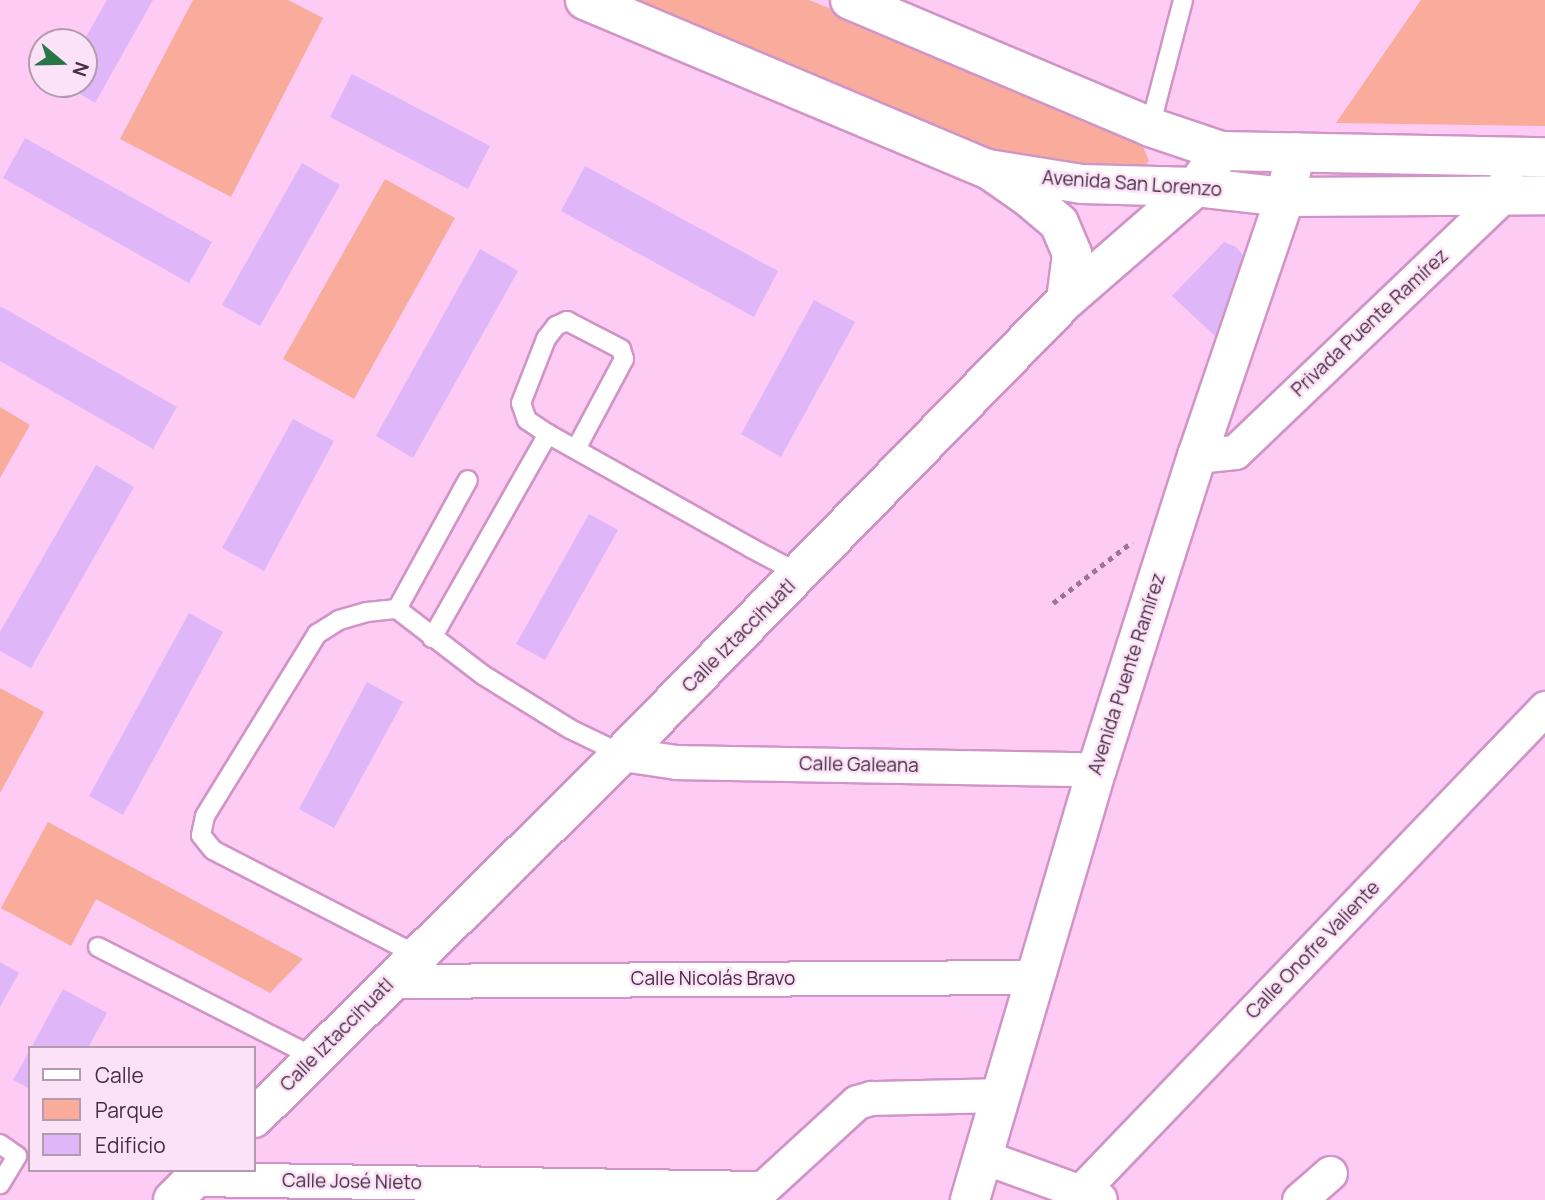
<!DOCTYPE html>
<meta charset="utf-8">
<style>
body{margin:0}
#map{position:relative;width:1545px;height:1200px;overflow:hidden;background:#fecbf5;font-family:Manrope,sans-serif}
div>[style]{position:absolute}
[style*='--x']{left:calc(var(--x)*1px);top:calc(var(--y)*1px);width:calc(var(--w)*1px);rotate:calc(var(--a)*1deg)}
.green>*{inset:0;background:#f9ac9b}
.building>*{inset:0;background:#dfb6f7}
.path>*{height:4.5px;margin-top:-2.25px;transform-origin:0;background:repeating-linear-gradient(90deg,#9b7694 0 5px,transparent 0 10px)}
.roads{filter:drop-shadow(2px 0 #d194c7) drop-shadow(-2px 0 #d194c7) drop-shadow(0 2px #d194c7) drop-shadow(0 -2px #d194c7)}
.service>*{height:18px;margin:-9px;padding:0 9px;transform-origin:9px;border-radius:9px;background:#fff}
.minor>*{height:33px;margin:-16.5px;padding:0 16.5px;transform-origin:16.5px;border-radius:16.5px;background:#fff}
.tertiary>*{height:38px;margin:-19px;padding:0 19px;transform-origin:19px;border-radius:19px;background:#fff}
.secondary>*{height:38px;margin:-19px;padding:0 19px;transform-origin:19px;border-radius:19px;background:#fff}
span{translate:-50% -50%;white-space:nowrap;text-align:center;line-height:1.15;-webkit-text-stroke:5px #fce2f6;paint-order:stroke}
.street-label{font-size:19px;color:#462d41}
.legend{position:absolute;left:28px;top:1046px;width:228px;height:126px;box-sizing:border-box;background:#fce2f6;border:2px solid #b39aae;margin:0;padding:9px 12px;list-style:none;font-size:21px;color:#462d41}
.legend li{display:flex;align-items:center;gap:14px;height:35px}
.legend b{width:35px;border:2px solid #b39aae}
.north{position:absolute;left:28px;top:28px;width:70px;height:70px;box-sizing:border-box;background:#fce2f6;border:2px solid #b39aae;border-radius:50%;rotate:109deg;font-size:19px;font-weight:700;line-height:28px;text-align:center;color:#462d41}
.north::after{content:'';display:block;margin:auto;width:24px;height:32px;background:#287646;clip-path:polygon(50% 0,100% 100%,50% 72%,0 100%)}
</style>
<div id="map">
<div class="green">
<div style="clip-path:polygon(193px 0,288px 0,323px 18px,231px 197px,120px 139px)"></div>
<div style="clip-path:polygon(608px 0,809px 0,1138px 134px,1149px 161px,1126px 187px,1071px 185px)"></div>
<div style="clip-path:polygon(1421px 0,1545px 0,1545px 126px,1336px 123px)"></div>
<div style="clip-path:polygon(385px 179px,455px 218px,354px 399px,283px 359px)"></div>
<div style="clip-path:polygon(0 407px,30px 425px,0 478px)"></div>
<div style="clip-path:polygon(0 688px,44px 712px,0 793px)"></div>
<div style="clip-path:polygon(48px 822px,303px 959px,270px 993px,96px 899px,71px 946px,1px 908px)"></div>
</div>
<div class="building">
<div style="clip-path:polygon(107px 0,153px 0,95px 103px,63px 84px,84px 84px,83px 42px)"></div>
<div style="clip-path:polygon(352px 74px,490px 146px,468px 189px,330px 117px)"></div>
<div style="clip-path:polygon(25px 138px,212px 242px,189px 283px,3px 178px)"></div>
<div style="clip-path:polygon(302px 163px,340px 185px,260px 326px,222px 305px)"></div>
<div style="clip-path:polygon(585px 166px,778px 271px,754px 317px,561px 211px)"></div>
<div style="clip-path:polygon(1224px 242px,1236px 247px,1243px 255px,1215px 336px,1172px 296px)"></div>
<div style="clip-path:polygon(480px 249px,518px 271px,413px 458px,376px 436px)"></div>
<div style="clip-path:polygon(814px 300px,855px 322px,781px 457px,741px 434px)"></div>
<div style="clip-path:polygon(0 306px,177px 407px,153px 449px,0 361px)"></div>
<div style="clip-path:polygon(293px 419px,334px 441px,264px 571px,222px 548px)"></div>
<div style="clip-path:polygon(96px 465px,134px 487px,31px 668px,0 651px,0 632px)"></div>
<div style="clip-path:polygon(589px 514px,618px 530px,545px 660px,516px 644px)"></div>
<div style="clip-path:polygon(189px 613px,223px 632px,123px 815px,89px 796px)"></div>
<div style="clip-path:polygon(367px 682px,403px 702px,334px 828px,299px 809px)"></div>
<div style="clip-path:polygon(0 962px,19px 973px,0 1007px)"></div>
<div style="clip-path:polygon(63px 989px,107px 1013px,88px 1048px,31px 1048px)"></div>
<div style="clip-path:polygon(30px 1050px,30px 1089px,13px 1080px)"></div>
</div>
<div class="path">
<div style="--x:1053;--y:603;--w:100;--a:-37.7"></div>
</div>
<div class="roads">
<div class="service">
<div style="--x:1150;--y:127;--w:131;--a:-75.4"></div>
<div style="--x:576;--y:449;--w:102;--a:-61.9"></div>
<div style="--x:624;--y:359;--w:10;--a:-107"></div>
<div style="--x:621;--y:349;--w:61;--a:-152.6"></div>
<div style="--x:567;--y:321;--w:12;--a:156"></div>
<div style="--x:556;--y:326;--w:16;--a:128"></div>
<div style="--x:546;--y:339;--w:69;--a:111.3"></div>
<div style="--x:521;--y:403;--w:18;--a:71"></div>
<div style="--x:527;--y:420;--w:25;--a:34"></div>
<div style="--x:548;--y:434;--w:233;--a:29.3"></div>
<div style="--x:751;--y:548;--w:55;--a:28"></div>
<div style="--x:397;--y:609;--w:147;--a:-61.2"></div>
<div style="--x:432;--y:638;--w:235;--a:-60.4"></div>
<div style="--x:98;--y:947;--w:242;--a:27"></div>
<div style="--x:417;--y:955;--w:229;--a:-152.8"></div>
<div style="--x:213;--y:850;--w:19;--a:-129"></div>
<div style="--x:201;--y:835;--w:19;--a:-78"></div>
<div style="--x:205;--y:816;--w:214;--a:-58.4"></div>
<div style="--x:317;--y:634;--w:26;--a:-32"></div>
<div style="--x:339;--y:620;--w:29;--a:-16"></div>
<div style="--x:367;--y:612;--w:30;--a:-6"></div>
<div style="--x:397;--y:609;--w:108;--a:37.5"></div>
<div style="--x:483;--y:675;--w:102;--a:31.8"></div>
<div style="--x:570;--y:729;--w:58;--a:25.7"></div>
<div style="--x:0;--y:1144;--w:21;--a:35"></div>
<div style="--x:17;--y:1156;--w:33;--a:121"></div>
</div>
<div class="minor">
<div style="--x:1197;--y:456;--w:38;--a:-6"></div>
<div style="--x:1235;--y:452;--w:373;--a:-43.7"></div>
<div style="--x:1505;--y:194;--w:14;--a:-86"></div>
<div style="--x:622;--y:754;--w:55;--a:8.4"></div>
<div style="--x:676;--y:762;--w:421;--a:1"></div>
<div style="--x:392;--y:981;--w:643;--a:-0.36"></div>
<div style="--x:984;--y:1157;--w:123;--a:19.9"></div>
<div style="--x:194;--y:1179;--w:568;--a:0.91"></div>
<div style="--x:1081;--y:1191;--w:670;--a:-46.15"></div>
<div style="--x:750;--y:1200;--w:145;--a:-42.5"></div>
<div style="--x:857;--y:1102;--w:15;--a:-16"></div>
<div style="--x:871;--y:1098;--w:129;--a:-1.3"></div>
<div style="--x:1299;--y:1200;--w:41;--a:-41.1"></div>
</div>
<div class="tertiary">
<div style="--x:988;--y:169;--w:47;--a:34.7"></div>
<div style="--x:1027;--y:196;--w:42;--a:40.2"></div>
<div style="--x:1059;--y:223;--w:34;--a:67"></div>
<div style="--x:1072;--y:254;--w:46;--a:97.4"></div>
<div style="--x:254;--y:1118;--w:518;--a:-44.69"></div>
<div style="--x:622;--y:754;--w:635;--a:-45.64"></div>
<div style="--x:1066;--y:300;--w:172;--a:-41"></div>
<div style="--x:1196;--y:187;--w:44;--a:-55.2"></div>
<div style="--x:173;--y:1200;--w:42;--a:-45"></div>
<div style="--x:970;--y:1200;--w:449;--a:-73.6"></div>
<div style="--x:1097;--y:769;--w:329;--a:-72.3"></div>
<div style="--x:1197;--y:456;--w:274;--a:-71.2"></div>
<div style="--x:1285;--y:197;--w:46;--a:-76.3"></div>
</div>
<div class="secondary">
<div style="--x:585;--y:0;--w:437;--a:22.8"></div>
<div style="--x:988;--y:169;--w:95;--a:9.1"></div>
<div style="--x:1082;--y:184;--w:114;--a:1.5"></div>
<div style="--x:1196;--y:187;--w:90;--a:6.4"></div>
<div style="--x:1285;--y:197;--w:260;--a:-0.4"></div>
<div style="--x:850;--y:0;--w:326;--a:22.9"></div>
<div style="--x:1150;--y:127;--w:75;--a:18.7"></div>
<div style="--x:1221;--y:151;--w:324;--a:1.1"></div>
</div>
</div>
<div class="street-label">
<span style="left:1132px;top:184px;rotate:4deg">Avenida San Lorenzo</span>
<span style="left:1370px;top:323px;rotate:-43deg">Privada Puente Ramírez</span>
<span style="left:739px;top:636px;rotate:-45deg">Calle Iztaccihuatl</span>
<span style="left:1127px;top:674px;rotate:-72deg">Avenida Puente Ramírez</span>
<span style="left:859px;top:765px;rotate:1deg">Calle Galeana</span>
<span style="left:1313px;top:950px;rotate:-46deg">Calle Onofre Valiente</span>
<span style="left:713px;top:979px">Calle Nicolás Bravo</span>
<span style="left:337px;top:1035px;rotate:-45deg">Calle Iztaccihuatl</span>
<span style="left:352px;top:1182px;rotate:1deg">Calle José Nieto</span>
</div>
<ul class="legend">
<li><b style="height:9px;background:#fff"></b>Calle</li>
<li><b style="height:19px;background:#f9ac9b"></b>Parque</li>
<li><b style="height:19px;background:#dfb6f7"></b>Edificio</li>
</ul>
<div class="north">N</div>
</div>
